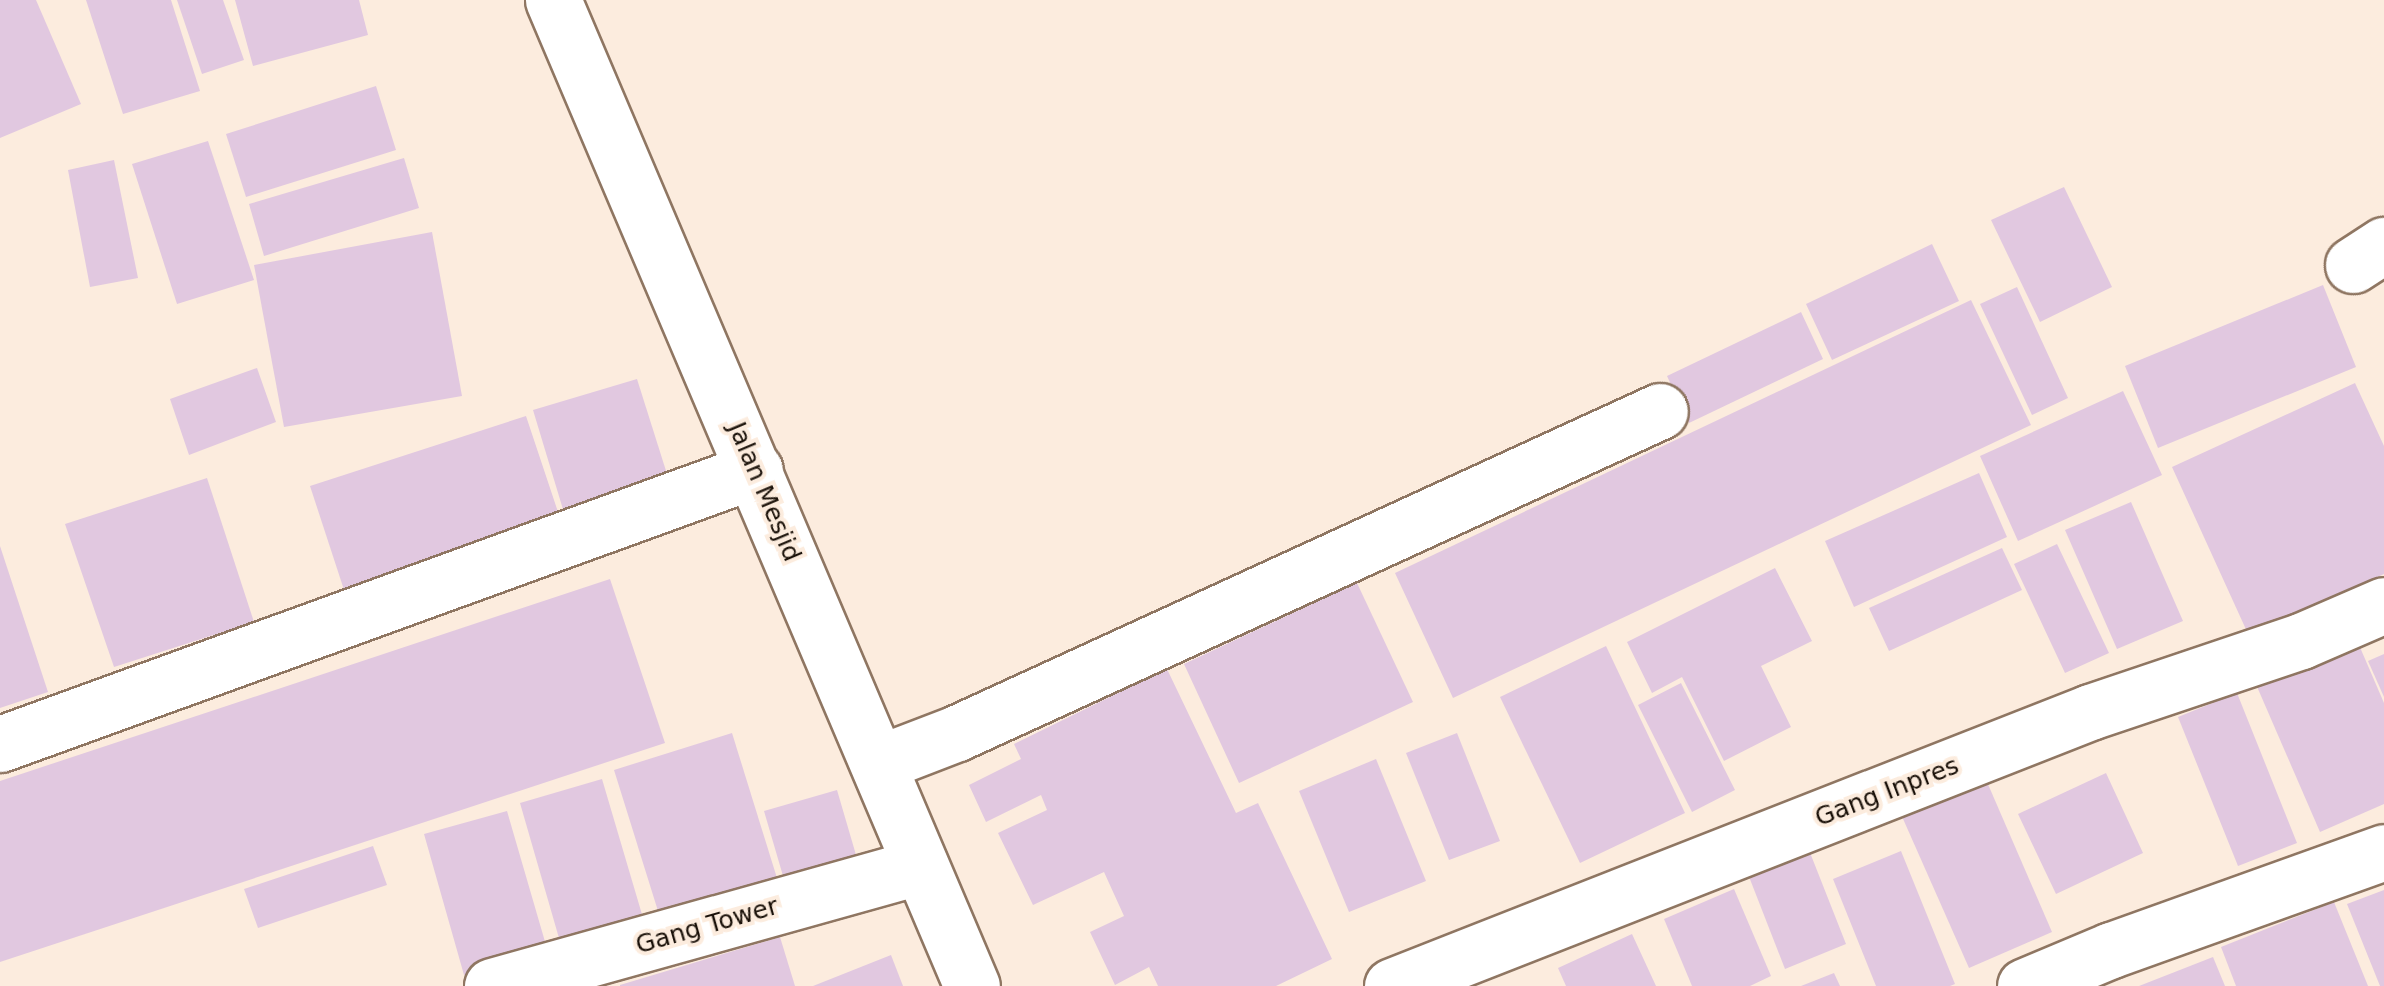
<!DOCTYPE html>
<style>
body{margin:0}
#map{position:relative;width:2384px;height:986px;overflow:hidden;background:#fcecde;font-family:"DejaVu Sans",sans-serif}
div>[style]{position:absolute}
[style*='--x']{left:calc(var(--x)*1px);top:calc(var(--y)*1px);width:calc(var(--w)*1px);rotate:calc(var(--a)*1deg)}
.building>*{inset:0;background:#e1c8e0}
.roads{filter:drop-shadow(2px 0 #8f7662) drop-shadow(-2px 0 #8f7662) drop-shadow(0 2px #8f7662) drop-shadow(0 -2px #8f7662)}
.street>*{height:55px;margin:-27.5px;padding:0 27.5px;transform-origin:27.5px;border-radius:27.5px;background:#fff}
span{translate:-50% -50%;white-space:nowrap;text-align:center;line-height:1.15;-webkit-text-stroke:8px #fcecde;paint-order:stroke}
.street-label{font-size:25px;color:#1a1109}
</style>
<div id="map">
<div class="building">
<div style="clip-path:polygon(0 0,36px 0,81px 104px,0 138px)"></div>
<div style="clip-path:polygon(86px 0,171px 0,200px 91px,123px 114px)"></div>
<div style="clip-path:polygon(177px 0,223px 0,244px 60px,202px 74px)"></div>
<div style="clip-path:polygon(235px 0,359px 0,368px 35px,253px 66px)"></div>
<div style="clip-path:polygon(376px 86px,396px 150px,246px 197px,226px 134px)"></div>
<div style="clip-path:polygon(208px 141px,254px 280px,177px 304px,132px 164px)"></div>
<div style="clip-path:polygon(404px 158px,419px 208px,264px 256px,249px 204px)"></div>
<div style="clip-path:polygon(114px 160px,138px 278px,90px 287px,68px 170px)"></div>
<div style="clip-path:polygon(2064px 187px,2112px 287px,2040px 322px,1991px 220px)"></div>
<div style="clip-path:polygon(432px 232px,462px 396px,284px 427px,254px 265px)"></div>
<div style="clip-path:polygon(1932px 244px,1959px 301px,1832px 360px,1806px 304px)"></div>
<div style="clip-path:polygon(2323px 285px,2356px 367px,2158px 448px,2125px 366px)"></div>
<div style="clip-path:polygon(2017px 287px,2068px 398px,2032px 415px,1980px 304px)"></div>
<div style="clip-path:polygon(1971px 300px,2031px 425px,1453px 698px,1395px 573px)"></div>
<div style="clip-path:polygon(1801px 312px,1823px 359px,1689px 423px,1667px 376px)"></div>
<div style="clip-path:polygon(257px 368px,276px 422px,189px 455px,170px 399px)"></div>
<div style="clip-path:polygon(637px 379px,673px 493px,568px 526px,533px 410px)"></div>
<div style="clip-path:polygon(2355px 383px,2384px 446px,2384px 574px,2249px 636px,2172px 467px)"></div>
<div style="clip-path:polygon(2123px 391px,2162px 475px,2018px 541px,1980px 456px)"></div>
<div style="clip-path:polygon(526px 416px,563px 527px,346px 596px,310px 486px)"></div>
<div style="clip-path:polygon(1979px 473px,2007px 537px,1854px 607px,1825px 541px)"></div>
<div style="clip-path:polygon(207px 478px,254px 622px,114px 667px,65px 524px)"></div>
<div style="clip-path:polygon(2131px 502px,2183px 621px,2117px 649px,2065px 530px)"></div>
<div style="clip-path:polygon(2057px 544px,2109px 653px,2065px 673px,2014px 564px)"></div>
<div style="clip-path:polygon(0 546px,48px 692px,0 708px)"></div>
<div style="clip-path:polygon(2002px 548px,2022px 590px,1889px 651px,1869px 608px)"></div>
<div style="clip-path:polygon(1775px 568px,1812px 641px,1761px 666px,1791px 727px,1724px 761px,1682px 677px,1652px 693px,1627px 642px)"></div>
<div style="clip-path:polygon(610px 579px,665px 743px,0 962px,0 781px)"></div>
<div style="clip-path:polygon(1357px 583px,1413px 702px,1239px 783px,1184px 664px)"></div>
<div style="clip-path:polygon(2356px 638px,2384px 703px,2384px 804px,2320px 832px,2255px 682px)"></div>
<div style="clip-path:polygon(1606px 646px,1685px 813px,1580px 863px,1500px 697px)"></div>
<div style="clip-path:polygon(2384px 654px,2384px 697px,2368px 661px)"></div>
<div style="clip-path:polygon(1167px 669px,1236px 813px,1258px 803px,1332px 959px,1276px 986px,1158px 986px,1149px 967px,1115px 985px,1090px 932px,1124px 916px,1104px 872px,1033px 905px,998px 833px,1047px 810px,1041px 795px,986px 822px,969px 785px,1021px 759px,1014px 744px)"></div>
<div style="clip-path:polygon(1681px 683px,1735px 790px,1692px 812px,1638px 705px)"></div>
<div style="clip-path:polygon(2237px 693px,2297px 843px,2238px 866px,2178px 717px)"></div>
<div style="clip-path:polygon(732px 733px,781px 891px,663px 927px,614px 770px)"></div>
<div style="clip-path:polygon(1457px 733px,1500px 841px,1449px 860px,1406px 753px)"></div>
<div style="clip-path:polygon(1376px 759px,1426px 881px,1349px 912px,1299px 791px)"></div>
<div style="clip-path:polygon(2106px 773px,2143px 853px,2056px 894px,2018px 814px)"></div>
<div style="clip-path:polygon(1984px 775px,2052px 932px,1969px 968px,1900px 812px)"></div>
<div style="clip-path:polygon(602px 779px,646px 928px,563px 952px,520px 803px)"></div>
<div style="clip-path:polygon(837px 790px,861px 872px,788px 893px,764px 811px)"></div>
<div style="clip-path:polygon(507px 811px,548px 952px,464px 975px,424px 834px)"></div>
<div style="clip-path:polygon(1807px 845px,1846px 944px,1785px 969px,1746px 869px)"></div>
<div style="clip-path:polygon(373px 846px,387px 885px,258px 928px,244px 889px)"></div>
<div style="clip-path:polygon(1901px 851px,1955px 984px,1950px 986px,1876px 986px,1833px 879px)"></div>
<div style="clip-path:polygon(1734px 889px,1771px 976px,1750px 986px,1692px 986px,1664px 919px)"></div>
<div style="clip-path:polygon(2384px 890px,2384px 986px,2380px 986px,2347px 904px)"></div>
<div style="clip-path:polygon(2334px 902px,2368px 986px,2236px 986px,2221px 947px)"></div>
<div style="clip-path:polygon(1632px 934px,1656px 986px,1566px 986px,1558px 968px)"></div>
<div style="clip-path:polygon(780px 937px,795px 986px,620px 986px,620px 985px)"></div>
<div style="clip-path:polygon(891px 955px,903px 986px,813px 986px)"></div>
<div style="clip-path:polygon(2213px 957px,2225px 986px,2139px 986px)"></div>
<div style="clip-path:polygon(1834px 973px,1840px 986px,1801px 986px)"></div>
</div>
<div class="roads">
<div class="street">
<div style="--x:553;--y:0;--w:1071;--a:66.98"></div>
<div style="--x:2353;--y:265;--w:37;--a:-33"></div>
<div style="--x:0;--y:744;--w:803;--a:-19.95"></div>
<div style="--x:879;--y:763;--w:84;--a:-21"></div>
<div style="--x:957;--y:733;--w:773;--a:-24.61"></div>
<div style="--x:492;--y:986;--w:445;--a:-15.6"></div>
<div style="--x:1392;--y:986;--w:750;--a:-21.43"></div>
<div style="--x:2090;--y:712;--w:223;--a:-18.6"></div>
<div style="--x:2301;--y:641;--w:90;--a:-23.4"></div>
<div style="--x:2025;--y:986;--w:93;--a:-22.7"></div>
<div style="--x:2111;--y:950;--w:290;--a:-19.7"></div>
</div>
</div>
<div class="street-label">
<span style="left:764px;top:492px;rotate:67deg">Jalan Mesjid</span>
<span style="left:1887px;top:792px;rotate:-21deg">Gang Inpres</span>
<span style="left:707px;top:926px;rotate:-16deg">Gang Tower</span>
</div>
</div>
